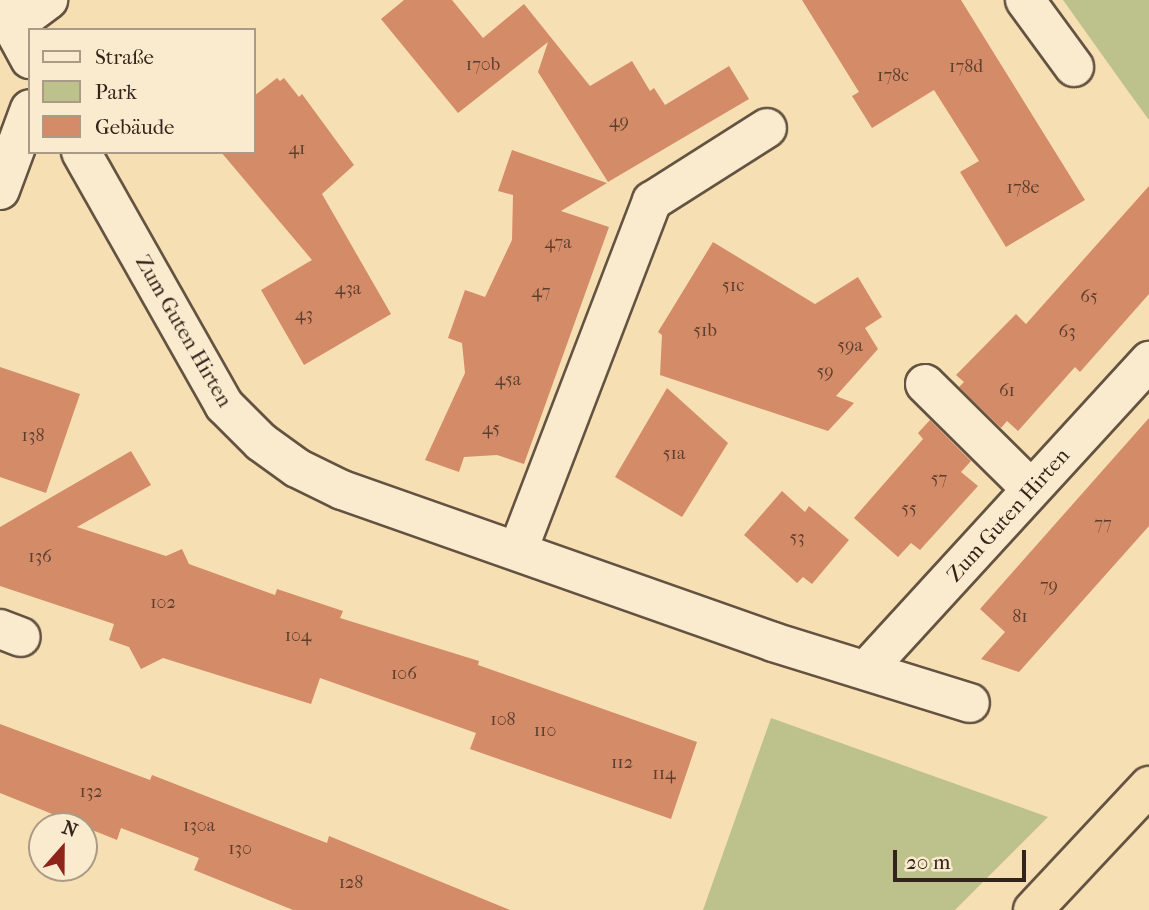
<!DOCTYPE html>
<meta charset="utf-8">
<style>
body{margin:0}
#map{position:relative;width:1149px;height:910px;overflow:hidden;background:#f7dfb4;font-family:"IM FELL French Canon",serif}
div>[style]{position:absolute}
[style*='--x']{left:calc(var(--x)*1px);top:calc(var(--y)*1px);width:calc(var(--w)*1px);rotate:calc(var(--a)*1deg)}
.green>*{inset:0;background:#bdc18c}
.building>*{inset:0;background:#d48b68}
.roads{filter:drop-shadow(2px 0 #645341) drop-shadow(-2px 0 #645341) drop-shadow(0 2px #645341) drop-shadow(0 -2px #645341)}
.minor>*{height:38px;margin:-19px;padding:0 19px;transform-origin:19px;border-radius:19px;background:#faeace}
.highway>*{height:38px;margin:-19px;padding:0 19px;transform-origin:19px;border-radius:19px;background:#f7dfb4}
span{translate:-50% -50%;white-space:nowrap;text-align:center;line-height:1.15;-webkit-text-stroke:7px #faeace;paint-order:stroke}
.number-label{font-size:18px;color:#5b3e2e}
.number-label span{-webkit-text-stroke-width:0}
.street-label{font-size:21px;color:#33241b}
.legend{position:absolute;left:28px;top:28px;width:228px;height:126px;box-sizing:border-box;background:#faeace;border:2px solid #aa9b86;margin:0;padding:9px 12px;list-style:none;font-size:21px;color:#33241b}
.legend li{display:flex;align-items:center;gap:14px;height:35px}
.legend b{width:35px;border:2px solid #aa9b86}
.north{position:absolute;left:28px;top:812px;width:70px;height:70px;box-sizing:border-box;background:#faeace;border:2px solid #aa9b86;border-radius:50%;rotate:21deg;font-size:19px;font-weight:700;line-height:28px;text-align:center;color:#33241b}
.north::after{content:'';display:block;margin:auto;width:24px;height:32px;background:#8f2418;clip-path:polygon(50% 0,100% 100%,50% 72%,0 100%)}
.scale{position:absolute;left:893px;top:850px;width:133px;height:32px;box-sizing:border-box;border:4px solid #33241b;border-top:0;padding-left:9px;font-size:21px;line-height:24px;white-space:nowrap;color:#33241b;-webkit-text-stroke:5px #faeace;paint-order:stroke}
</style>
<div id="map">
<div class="green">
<div style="clip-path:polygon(1063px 0,1149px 0,1149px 120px,1125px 87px)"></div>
<div style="clip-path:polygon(771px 718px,1048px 817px,955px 910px,703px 910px)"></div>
</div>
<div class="building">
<div style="clip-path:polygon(404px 0,452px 0,483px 38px,524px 4px,590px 86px,632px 61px,650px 91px,654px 88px,665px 105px,729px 66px,749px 99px,608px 182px,538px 72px,548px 42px,458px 113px,381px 19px)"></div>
<div style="clip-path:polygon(802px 0,961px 0,1085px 200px,1006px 247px,960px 172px,979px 161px,934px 90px,872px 128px,852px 96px,859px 92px)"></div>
<div style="clip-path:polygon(277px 78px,280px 81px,284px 78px,299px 97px,302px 94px,354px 165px,322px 194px,391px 314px,304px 365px,261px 290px,312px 260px,221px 152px,254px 152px,254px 96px)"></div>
<div style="clip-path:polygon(512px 150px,607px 183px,561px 211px,609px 227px,524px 464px,497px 455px,464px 457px,459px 472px,425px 460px,465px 373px,462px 343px,448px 338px,465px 290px,485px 297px,512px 240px,513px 195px,498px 191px)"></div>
<div style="clip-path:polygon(1149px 186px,1149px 294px,1080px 372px,1075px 367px,1018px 431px,1007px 421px,1001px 428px,959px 387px,964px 382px,956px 375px,1016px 314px,1026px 324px)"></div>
<div style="clip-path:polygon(713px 242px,815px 304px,858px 277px,882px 317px,865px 328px,878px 349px,836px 396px,854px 403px,828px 431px,660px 375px,662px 335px,658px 332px)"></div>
<div style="clip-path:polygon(0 367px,80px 394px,46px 493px,0 477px)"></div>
<div style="clip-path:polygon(667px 388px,728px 443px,682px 517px,615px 477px)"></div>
<div style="clip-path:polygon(1149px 418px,1149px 526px,1019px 672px,981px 659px,1005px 632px,980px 609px)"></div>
<div style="clip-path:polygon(930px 420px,971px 461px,961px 472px,978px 486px,920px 550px,911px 543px,898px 557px,854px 518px,923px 439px,918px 433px)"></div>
<div style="clip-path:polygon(131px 451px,151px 485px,77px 527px,166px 556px,182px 549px,189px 564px,275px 595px,277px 589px,343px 611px,340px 618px,479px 661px,478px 665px,697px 742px,671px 819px,470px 749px,476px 733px,320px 678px,311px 704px,163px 658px,141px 669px,129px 647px,109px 640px,114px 624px,0 586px,0 527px)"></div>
<div style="clip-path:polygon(782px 491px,805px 512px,809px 506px,849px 540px,812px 584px,803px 577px,797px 583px,744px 535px)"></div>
<div style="clip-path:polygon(0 724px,150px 780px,152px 775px,327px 843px,329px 836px,510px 910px,293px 910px,194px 870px,199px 858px,121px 828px,117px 840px,0 793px)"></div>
</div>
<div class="roads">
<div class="minor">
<div style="--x:1025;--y:0;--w:83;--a:53.8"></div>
<div style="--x:0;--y:4;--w:63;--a:61.4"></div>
<div style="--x:13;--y:26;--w:44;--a:-36.6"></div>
<div style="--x:81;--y:152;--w:291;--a:60.5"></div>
<div style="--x:224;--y:405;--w:52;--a:45"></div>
<div style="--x:261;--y:442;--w:44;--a:35.8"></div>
<div style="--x:297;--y:468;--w:50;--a:26.1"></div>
<div style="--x:342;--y:490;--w:457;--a:19.4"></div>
<div style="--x:773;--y:642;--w:206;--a:17.2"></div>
<div style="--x:0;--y:190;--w:86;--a:-69.7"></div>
<div style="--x:925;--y:384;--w:149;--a:44.7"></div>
<div style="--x:518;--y:550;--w:374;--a:-69"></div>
<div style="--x:652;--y:201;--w:136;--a:-32.4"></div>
<div style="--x:0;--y:629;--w:22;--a:21"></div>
<div style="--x:867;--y:669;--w:418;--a:-47.5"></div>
</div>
<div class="highway">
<div style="--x:1033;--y:910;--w:170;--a:-46.9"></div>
</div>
</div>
<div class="number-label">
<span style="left:483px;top:65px">170b</span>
<span style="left:966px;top:67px">178d</span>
<span style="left:893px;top:76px">178c</span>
<span style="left:619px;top:122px">49</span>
<span style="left:297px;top:149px">41</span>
<span style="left:1023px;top:188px">178e</span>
<span style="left:558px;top:243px">47a</span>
<span style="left:733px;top:286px">51c</span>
<span style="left:348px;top:289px">43a</span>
<span style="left:541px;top:292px">47</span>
<span style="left:1089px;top:297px">65</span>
<span style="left:304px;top:315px">43</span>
<span style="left:705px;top:331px">51b</span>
<span style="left:1067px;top:332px">63</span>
<span style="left:850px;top:346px">59a</span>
<span style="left:825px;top:372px">59</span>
<span style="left:508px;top:380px">45a</span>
<span style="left:1007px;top:391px">61</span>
<span style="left:491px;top:429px">45</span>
<span style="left:33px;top:436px">138</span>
<span style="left:674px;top:454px">51a</span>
<span style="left:939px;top:479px">57</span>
<span style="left:909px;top:509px">55</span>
<span style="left:1103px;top:524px">77</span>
<span style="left:797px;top:538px">53</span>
<span style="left:40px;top:557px">136</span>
<span style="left:1049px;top:586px">79</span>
<span style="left:163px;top:603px">102</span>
<span style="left:1020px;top:617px">81</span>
<span style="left:298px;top:636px">104</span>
<span style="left:404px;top:674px">106</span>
<span style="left:503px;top:720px">108</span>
<span style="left:545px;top:731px">110</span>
<span style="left:622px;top:763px">112</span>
<span style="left:664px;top:774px">114</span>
<span style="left:91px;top:792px">132</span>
<span style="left:199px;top:826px">130a</span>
<span style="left:240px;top:849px">130</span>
<span style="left:351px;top:883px">128</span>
</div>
<div class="street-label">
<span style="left:184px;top:331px;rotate:60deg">Zum Guten Hirten</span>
<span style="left:1008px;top:515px;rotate:-48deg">Zum Guten Hirten</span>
</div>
<ul class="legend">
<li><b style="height:9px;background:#faeace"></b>Straße</li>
<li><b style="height:19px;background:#bdc18c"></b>Park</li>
<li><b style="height:19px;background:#d48b68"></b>Gebäude</li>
</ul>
<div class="north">N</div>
<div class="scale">20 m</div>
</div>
